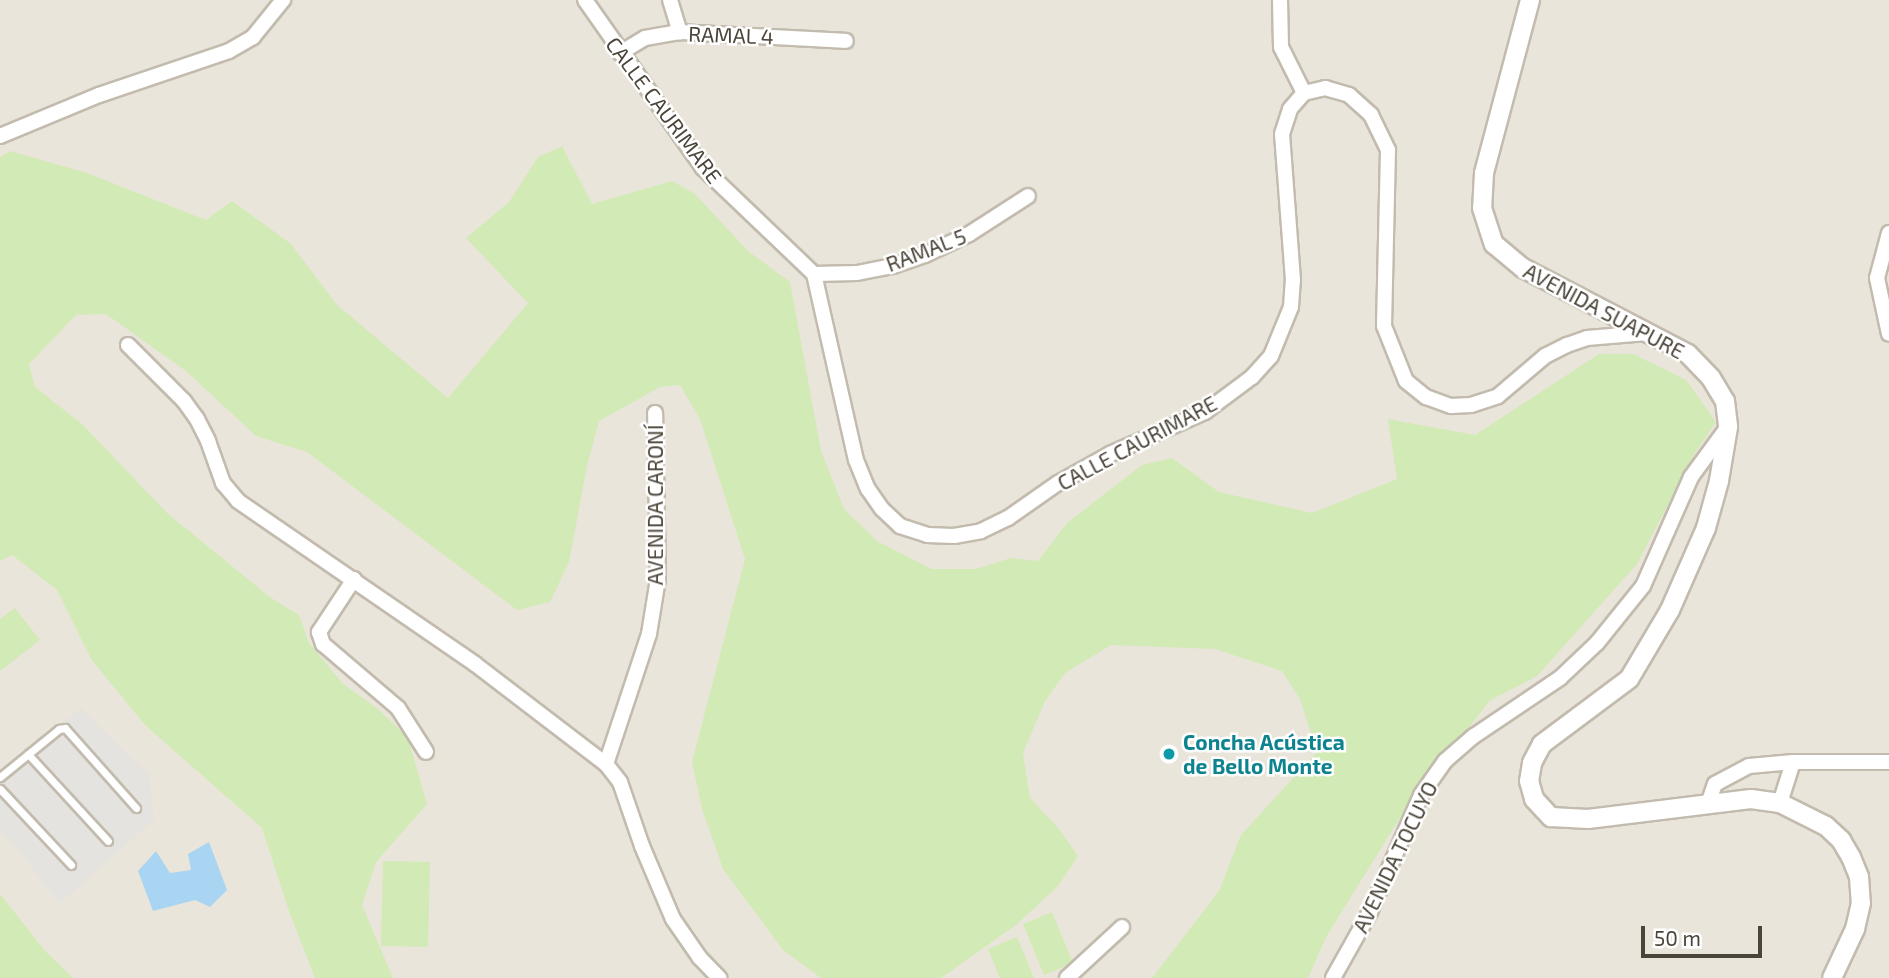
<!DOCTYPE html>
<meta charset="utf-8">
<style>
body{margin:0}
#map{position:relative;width:1889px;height:978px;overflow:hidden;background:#f6f3ec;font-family:"Exo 2",sans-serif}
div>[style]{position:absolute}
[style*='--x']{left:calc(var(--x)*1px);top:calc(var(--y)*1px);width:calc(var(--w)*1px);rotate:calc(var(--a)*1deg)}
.residential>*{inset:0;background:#eae5da}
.green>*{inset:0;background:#d2eab5}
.parking>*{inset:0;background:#e5e3e0}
.water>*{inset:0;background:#a9d4f2}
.roads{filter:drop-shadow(2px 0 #c2bbae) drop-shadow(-2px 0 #c2bbae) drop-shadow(0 2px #c2bbae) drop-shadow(0 -2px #c2bbae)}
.service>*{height:7px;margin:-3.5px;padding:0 3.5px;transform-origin:3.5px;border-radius:3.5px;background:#fff}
.minor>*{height:14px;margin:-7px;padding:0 7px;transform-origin:7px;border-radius:7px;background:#fff}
.tertiary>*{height:18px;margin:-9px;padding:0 9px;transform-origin:9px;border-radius:9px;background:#fff}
.dots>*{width:19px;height:19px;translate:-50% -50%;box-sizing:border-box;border:4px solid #fff;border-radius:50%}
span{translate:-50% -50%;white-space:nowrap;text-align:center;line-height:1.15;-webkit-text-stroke:5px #fff;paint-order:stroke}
.street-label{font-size:21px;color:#4b4439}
.culture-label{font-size:21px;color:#0d838f;font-weight:700}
.left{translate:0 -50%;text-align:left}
.scale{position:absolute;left:1641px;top:926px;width:121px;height:32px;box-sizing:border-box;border:4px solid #4b4439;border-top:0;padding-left:9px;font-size:21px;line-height:24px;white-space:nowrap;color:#4b4439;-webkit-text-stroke:5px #fff;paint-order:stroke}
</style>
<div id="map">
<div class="residential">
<div style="clip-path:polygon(0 0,1889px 0,1889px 978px,0 978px)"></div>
</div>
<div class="green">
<div style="clip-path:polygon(562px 146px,592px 204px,672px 181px,695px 194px,748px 251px,790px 282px,821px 451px,844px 509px,877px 541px,932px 569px,976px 569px,1011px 558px,1038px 561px,1067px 523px,1142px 465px,1172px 458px,1219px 492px,1312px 513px,1397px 479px,1388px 419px,1475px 435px,1599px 354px,1633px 354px,1686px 380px,1716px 422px,1695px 453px,1637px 564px,1537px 676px,1489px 701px,1398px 821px,1326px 937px,1308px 978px,1152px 978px,1219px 891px,1241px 835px,1317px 752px,1300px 699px,1282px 671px,1215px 649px,1111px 645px,1065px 673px,1045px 701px,1023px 753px,1030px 798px,1059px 829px,1078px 856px,1058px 886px,1016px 925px,941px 978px,821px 978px,783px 950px,723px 869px,702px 809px,692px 762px,745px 559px,700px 419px,680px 385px,660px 387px,599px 421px,587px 466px,569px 562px,550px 602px,517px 610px,307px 452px,256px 436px,186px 371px,106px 314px,76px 315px,29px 364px,35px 387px,83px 425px,167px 513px,271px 598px,299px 615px,309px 643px,343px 684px,377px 708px,408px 738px,427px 804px,376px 862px,362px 905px,393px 978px,315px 978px,289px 911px,262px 828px,145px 725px,91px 659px,57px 590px,12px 555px,0 561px,0 157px,10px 151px,87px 173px,206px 220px,232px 201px,291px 244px,337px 305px,448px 398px,528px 303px,466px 238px,509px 202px,538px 157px)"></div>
<div style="clip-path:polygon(15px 608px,40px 640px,0 671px,0 619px)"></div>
<div style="clip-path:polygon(383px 861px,430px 862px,428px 947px,381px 946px)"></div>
<div style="clip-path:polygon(0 894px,45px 951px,73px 978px,0 978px)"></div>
<div style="clip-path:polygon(1052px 912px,1073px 963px,1044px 975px,1023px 924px)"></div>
<div style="clip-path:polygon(1017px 937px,1034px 978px,1000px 978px,988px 949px)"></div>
</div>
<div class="parking">
<div style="clip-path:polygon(81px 708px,149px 775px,154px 820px,59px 904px,16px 846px,0 832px,0 774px)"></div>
</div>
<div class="water">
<div style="clip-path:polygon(209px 842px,227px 890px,210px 907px,195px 900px,153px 911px,138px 871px,156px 851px,170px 873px,191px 870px,188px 854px)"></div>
</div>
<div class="roads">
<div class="service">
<div style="--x:28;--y:754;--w:118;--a:47.4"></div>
<div style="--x:0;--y:777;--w:76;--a:-39.1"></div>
<div style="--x:59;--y:729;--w:6;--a:-9"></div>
<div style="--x:65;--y:728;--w:107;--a:48.4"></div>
<div style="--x:0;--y:789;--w:104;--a:46.9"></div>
</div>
<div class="minor">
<div style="--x:585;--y:0;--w:205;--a:54.9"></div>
<div style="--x:703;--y:168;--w:153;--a:43.7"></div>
<div style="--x:814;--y:274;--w:191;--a:77.3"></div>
<div style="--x:856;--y:460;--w:31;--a:68"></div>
<div style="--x:868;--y:489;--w:24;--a:55"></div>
<div style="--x:882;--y:509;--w:25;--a:43"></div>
<div style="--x:900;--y:526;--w:28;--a:18"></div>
<div style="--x:927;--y:535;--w:27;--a:2"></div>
<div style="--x:954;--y:536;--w:27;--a:-10"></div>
<div style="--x:981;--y:531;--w:30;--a:-26"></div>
<div style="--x:1008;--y:518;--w:61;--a:-35"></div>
<div style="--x:1058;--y:483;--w:60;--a:-29.1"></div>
<div style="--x:1110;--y:454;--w:104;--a:-23.9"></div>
<div style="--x:1205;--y:412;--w:59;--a:-36.7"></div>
<div style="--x:1252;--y:377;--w:28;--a:-48"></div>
<div style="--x:1271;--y:356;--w:53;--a:-67.8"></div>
<div style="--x:1291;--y:307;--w:27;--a:-86"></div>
<div style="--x:1293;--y:280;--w:146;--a:-94.3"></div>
<div style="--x:1282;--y:134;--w:26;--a:-72"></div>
<div style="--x:1290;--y:109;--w:21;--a:-49"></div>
<div style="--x:1304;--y:93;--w:22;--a:-13"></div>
<div style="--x:1325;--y:88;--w:25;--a:16"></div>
<div style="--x:1349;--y:95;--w:30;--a:42"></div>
<div style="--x:1371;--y:115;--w:39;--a:64"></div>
<div style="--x:1388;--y:150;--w:176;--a:91.3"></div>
<div style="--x:1384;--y:326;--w:59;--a:68.2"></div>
<div style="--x:1406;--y:381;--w:26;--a:39"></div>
<div style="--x:1426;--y:397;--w:27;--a:20"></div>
<div style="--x:1451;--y:406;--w:20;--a:-3"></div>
<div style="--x:1471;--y:405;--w:28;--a:-18"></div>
<div style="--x:1498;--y:396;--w:62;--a:-40.4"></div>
<div style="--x:1545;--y:356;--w:25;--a:-27"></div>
<div style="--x:1567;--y:345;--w:21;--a:-19"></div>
<div style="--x:1587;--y:338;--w:60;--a:-4.8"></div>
<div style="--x:670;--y:0;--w:34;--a:73"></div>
<div style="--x:1280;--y:0;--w:47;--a:88.8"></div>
<div style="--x:1281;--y:47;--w:51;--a:63.4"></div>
<div style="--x:620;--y:53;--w:29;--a:-31"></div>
<div style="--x:645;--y:38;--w:36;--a:-10"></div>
<div style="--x:680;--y:32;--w:166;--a:3.1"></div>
<div style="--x:0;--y:136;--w:107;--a:-22.5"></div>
<div style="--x:99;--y:95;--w:137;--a:-18.7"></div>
<div style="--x:229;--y:51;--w:28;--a:-30"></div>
<div style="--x:253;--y:37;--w:48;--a:-51"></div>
<div style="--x:1889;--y:233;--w:47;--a:104.9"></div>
<div style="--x:1877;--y:278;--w:57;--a:77.9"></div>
<div style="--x:814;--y:274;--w:43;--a:-1.3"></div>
<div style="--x:857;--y:273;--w:37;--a:-11"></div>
<div style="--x:893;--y:266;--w:34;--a:-19"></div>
<div style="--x:925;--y:255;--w:49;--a:-25.5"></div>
<div style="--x:969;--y:234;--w:70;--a:-32.8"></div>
<div style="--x:128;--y:345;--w:79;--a:45"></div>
<div style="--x:184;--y:401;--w:22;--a:54"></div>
<div style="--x:197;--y:419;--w:25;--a:63"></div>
<div style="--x:208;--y:441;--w:45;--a:70.3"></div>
<div style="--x:223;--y:483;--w:23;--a:50"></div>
<div style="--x:238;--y:501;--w:288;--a:34.5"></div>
<div style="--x:475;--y:664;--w:165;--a:37.4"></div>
<div style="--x:606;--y:764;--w:23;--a:52"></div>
<div style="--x:620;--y:782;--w:68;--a:71"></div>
<div style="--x:642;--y:846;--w:79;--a:67"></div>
<div style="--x:673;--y:919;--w:47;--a:55.3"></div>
<div style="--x:700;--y:958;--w:28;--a:46"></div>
<div style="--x:354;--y:579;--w:64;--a:123.4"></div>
<div style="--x:319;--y:632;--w:13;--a:72"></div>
<div style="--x:323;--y:644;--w:99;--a:40.5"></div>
<div style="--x:398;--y:708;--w:52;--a:57.5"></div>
<div style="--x:606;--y:764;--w:137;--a:-71.7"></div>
<div style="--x:649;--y:634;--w:56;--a:-80.7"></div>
<div style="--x:658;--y:579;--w:166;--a:-91"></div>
<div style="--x:1780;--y:803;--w:43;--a:-72.4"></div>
<div style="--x:1708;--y:804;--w:21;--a:-71"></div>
<div style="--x:1715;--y:784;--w:38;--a:-28"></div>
<div style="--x:1749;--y:766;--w:44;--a:-5.2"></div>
<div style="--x:1793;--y:762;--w:96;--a:0"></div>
<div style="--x:1067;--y:978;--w:75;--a:-42.8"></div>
<div style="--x:1333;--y:978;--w:76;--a:-60.7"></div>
<div style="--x:1370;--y:912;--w:128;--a:-66.4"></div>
<div style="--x:1421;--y:795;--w:42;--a:-54.8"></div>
<div style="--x:1445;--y:761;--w:38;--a:-41"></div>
<div style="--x:1474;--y:736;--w:104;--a:-34"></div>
<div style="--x:1560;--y:678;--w:51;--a:-43.4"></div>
<div style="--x:1597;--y:643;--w:73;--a:-51.1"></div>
<div style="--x:1643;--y:586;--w:119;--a:-66.2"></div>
<div style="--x:1691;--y:477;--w:61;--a:-53.7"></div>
</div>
<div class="tertiary">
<div style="--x:1530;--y:0;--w:179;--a:104.9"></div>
<div style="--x:1484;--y:173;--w:35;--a:93"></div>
<div style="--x:1482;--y:208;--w:38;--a:72"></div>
<div style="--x:1494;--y:244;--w:38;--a:40"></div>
<div style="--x:1523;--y:268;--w:186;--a:27.5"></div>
<div style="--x:1688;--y:354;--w:33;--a:46"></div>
<div style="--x:1711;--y:378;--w:27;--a:59"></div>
<div style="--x:1725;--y:401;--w:26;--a:83"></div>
<div style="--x:1728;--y:427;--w:55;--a:99.5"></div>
<div style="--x:1719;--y:481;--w:49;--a:105.5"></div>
<div style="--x:1706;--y:528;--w:90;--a:113.7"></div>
<div style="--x:1670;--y:610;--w:80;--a:120.7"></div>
<div style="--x:1629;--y:679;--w:109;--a:143.2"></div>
<div style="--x:1542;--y:744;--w:21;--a:118"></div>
<div style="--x:1532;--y:763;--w:18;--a:99"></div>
<div style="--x:1529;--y:781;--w:19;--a:74"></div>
<div style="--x:1534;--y:799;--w:25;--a:47"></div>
<div style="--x:1551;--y:817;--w:37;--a:3"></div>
<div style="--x:1588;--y:819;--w:164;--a:-7"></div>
<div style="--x:1751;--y:799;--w:29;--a:8"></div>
<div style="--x:1780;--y:803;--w:51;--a:26.6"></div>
<div style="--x:1826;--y:826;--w:21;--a:43"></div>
<div style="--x:1841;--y:840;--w:20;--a:60"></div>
<div style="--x:1851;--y:857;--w:22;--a:68"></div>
<div style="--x:1859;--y:877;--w:26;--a:86"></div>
<div style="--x:1861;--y:903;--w:27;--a:103"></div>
<div style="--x:1855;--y:929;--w:54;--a:115.1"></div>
</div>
</div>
<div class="dots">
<div style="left:1169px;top:754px;background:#0f9aa8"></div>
</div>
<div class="street-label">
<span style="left:731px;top:35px;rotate:2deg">RAMAL 4</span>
<span style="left:664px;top:110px;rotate:53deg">CALLE CAURIMARE</span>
<span style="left:926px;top:250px;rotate:-21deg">RAMAL 5</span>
<span style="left:1604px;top:311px;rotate:28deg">AVENIDA SUAPURE</span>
<span style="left:1137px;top:443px;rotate:-28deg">CALLE CAURIMARE</span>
<span style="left:655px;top:505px;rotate:-90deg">AVENIDA CARONÍ</span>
<span style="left:1395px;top:857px;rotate:-64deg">AVENIDA TOCUYO</span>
</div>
<div class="culture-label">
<span class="left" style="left:1183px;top:754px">Concha Acústica<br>de Bello Monte</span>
</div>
<div class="scale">50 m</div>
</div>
